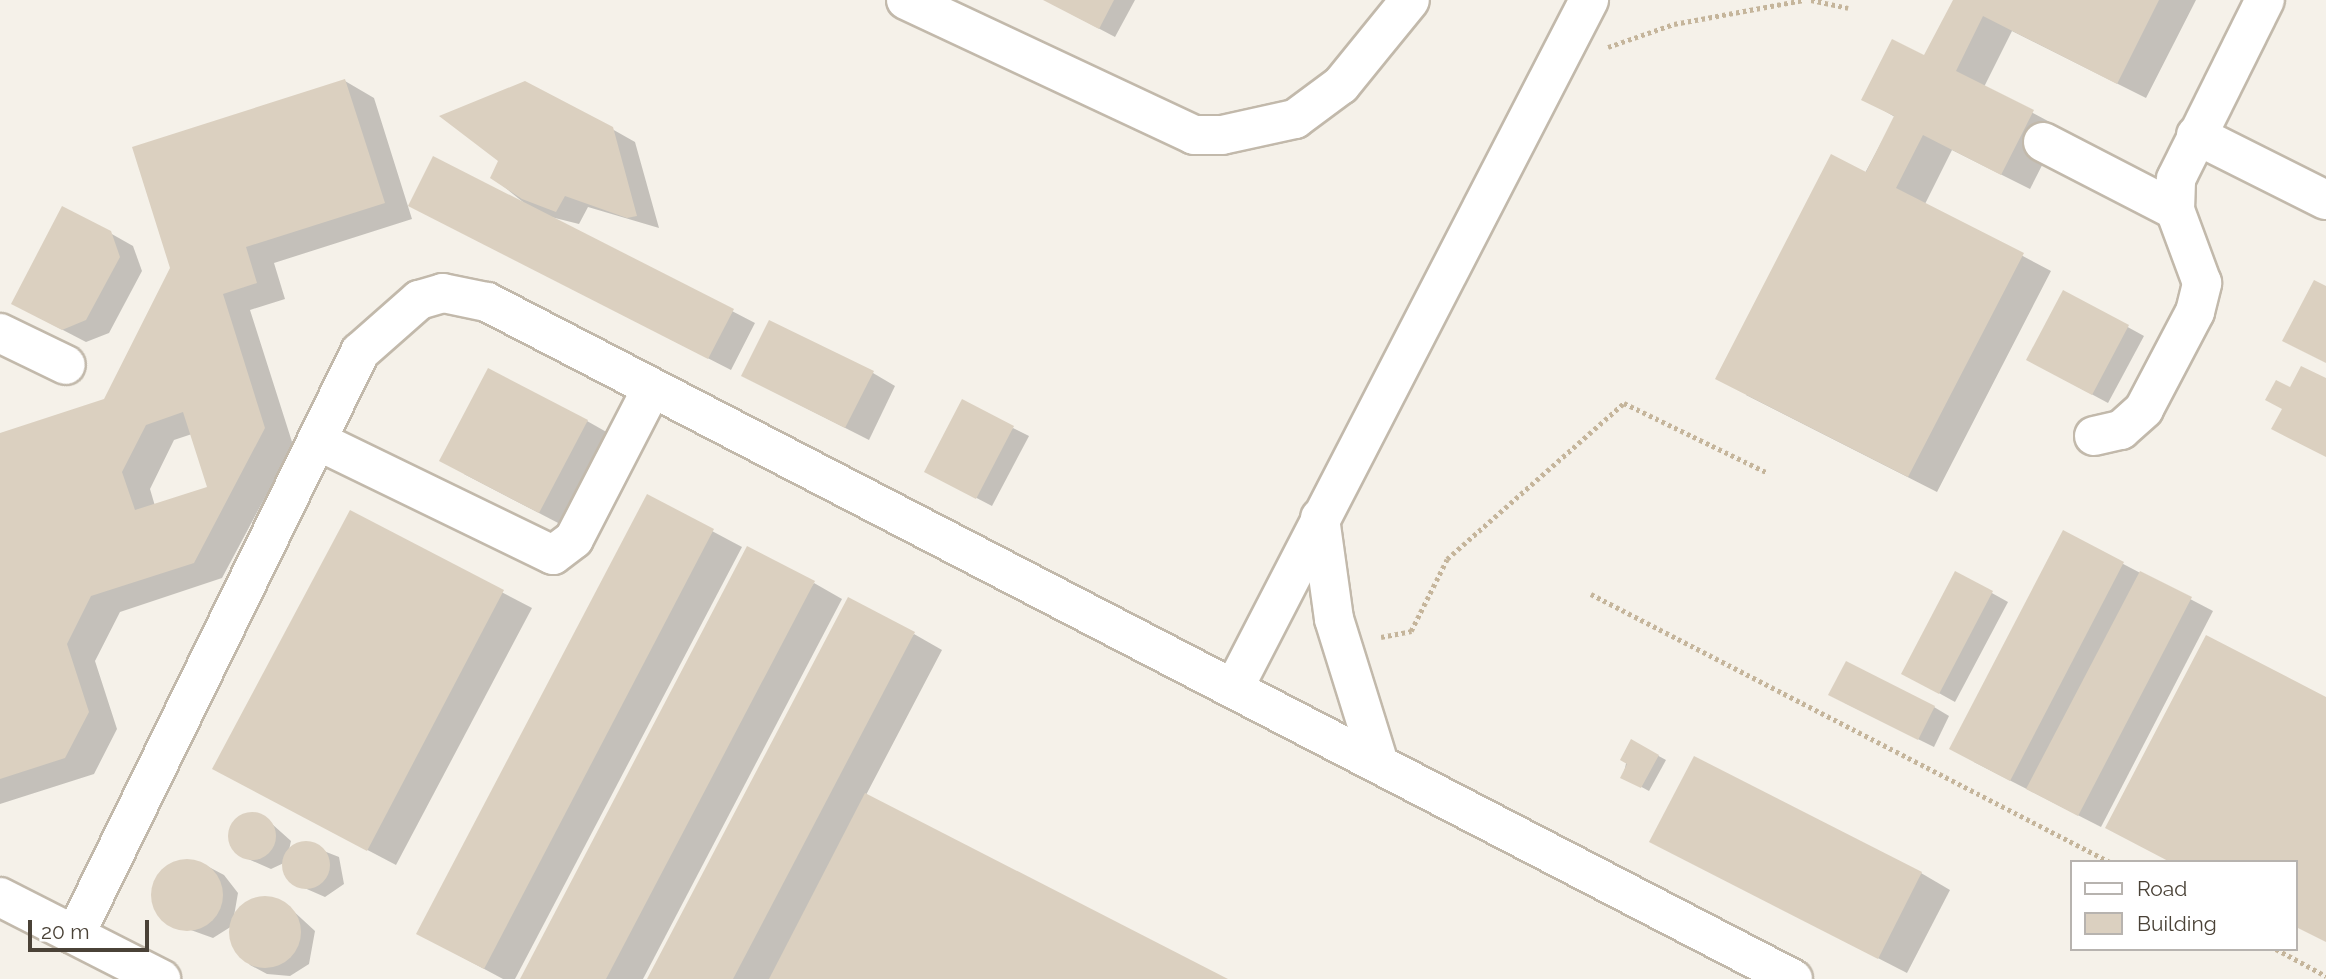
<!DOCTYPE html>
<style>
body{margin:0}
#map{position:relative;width:2326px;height:979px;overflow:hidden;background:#f5f1e9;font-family:Raleway,sans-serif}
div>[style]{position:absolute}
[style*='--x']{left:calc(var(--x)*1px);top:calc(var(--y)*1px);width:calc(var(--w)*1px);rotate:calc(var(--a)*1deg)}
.shadow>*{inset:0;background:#0003}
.building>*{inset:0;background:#dbd0c0}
.round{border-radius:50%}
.path>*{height:4.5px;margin-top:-2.25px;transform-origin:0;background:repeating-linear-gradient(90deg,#c5b59b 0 3.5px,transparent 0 7px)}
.roads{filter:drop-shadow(2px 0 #c2b9ab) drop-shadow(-2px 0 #c2b9ab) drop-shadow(0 2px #c2b9ab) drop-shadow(0 -2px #c2b9ab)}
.minor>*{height:38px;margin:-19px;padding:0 19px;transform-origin:19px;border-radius:19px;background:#fff}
span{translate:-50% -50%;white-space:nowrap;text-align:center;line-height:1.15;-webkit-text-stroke:5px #fff;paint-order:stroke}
.legend{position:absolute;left:2070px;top:860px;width:228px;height:91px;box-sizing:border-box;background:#fff;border:2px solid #b7b3af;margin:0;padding:9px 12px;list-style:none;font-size:21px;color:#4a4237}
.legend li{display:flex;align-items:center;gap:14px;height:35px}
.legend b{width:35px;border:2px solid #b7b3af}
.scale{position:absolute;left:28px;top:920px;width:121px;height:32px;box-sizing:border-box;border:4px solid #4a4237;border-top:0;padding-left:9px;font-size:21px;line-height:24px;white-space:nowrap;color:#4a4237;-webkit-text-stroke:5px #fff;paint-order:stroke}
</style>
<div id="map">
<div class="shadow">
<div style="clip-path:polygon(1045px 0,1135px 0,1115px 37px)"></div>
<div style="clip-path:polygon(1955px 0,2196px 0,2146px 98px,2012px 31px,1984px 87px,2061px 128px,2030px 189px,1952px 150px,1925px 204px,2051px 271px,1937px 492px,1746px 395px,1895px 117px,1864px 99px,1925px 58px)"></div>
<div style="clip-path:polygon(evenodd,345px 81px,374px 98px,412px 219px,274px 263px,285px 299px,250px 310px,293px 445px,222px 578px,120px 612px,95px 661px,117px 729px,94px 774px,0 804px,0 434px,105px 400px,345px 81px,192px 434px,209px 488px,155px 506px,150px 489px,174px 440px,192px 434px)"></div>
<div style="clip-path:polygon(612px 129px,635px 142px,659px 228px,588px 207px,579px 224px,551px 217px,755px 323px,731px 370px,410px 206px,523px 202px,492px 177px)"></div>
<div style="clip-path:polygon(110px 233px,133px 246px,142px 271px,109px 333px,86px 342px,36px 316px)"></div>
<div style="clip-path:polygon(2064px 292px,2144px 336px,2108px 403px,2043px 368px)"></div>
<div style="clip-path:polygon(873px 373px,895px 386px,869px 440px,743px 376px)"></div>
<div style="clip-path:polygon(587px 421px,610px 434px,562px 525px,464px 474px)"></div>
<div style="clip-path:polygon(1013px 428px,1029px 436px,992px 506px,942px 480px)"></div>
<div style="clip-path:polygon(648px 497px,742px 547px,515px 979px,503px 979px,447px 949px)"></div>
<div style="clip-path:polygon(351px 513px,532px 608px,396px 865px,242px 784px)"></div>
<div style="clip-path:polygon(2064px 533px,2213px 611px,2101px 827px,1974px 762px)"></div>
<div style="clip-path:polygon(1956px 573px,2008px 602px,1955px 702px,1919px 682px)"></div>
<div style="clip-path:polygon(814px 583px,842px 599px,643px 979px,522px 979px)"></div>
<div style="clip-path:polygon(914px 634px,942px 650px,866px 795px,1224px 979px,649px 979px)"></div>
<div style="clip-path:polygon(1845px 703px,1934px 707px,1949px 716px,1934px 747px)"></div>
<div style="clip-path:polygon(1631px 741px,1666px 760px,1649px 791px,1623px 777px)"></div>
<div style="clip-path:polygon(262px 815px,291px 841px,289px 850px,301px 842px,339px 857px,344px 884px,325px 897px,293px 883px,286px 862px,271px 869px,239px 855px,230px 842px,235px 821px)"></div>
<div style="clip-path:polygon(1652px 842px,1921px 873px,1950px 890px,1907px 973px)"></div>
<div style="clip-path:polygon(174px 863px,207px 866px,224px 875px,238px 893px,234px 916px,251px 900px,274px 899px,290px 908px,315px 931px,309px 964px,290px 976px,267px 974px,250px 965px,230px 937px,232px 926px,213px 938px,163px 920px,152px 900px,157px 877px)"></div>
</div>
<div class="building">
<div style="clip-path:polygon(1043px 0,1114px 0,1099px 29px)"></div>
<div style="clip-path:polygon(1953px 0,2159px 0,2117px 84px,1983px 16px,1956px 71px,2034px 110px,2001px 175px,1923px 135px,1896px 188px,2024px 253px,1908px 477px,1715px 379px,1831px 154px,1866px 172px,1894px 116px,1861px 100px,1892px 39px,1924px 55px)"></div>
<div style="clip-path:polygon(evenodd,345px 79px,385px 203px,246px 247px,257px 283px,223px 294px,265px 428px,194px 563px,91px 596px,67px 644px,89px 712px,65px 758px,0 779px,0 433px,104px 399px,170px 268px,132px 147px,345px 79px,183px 412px,207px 487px,135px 510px,122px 472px,146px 425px,183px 412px)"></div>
<div style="clip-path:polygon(525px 81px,613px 127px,637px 216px,627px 218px,565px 196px,556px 212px,522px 199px,490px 178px,498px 161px,439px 116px)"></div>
<div style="clip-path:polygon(433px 156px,734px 309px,708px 359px,408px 206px)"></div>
<div style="clip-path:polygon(62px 206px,111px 231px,120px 257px,86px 320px,62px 330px,11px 304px)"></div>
<div style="clip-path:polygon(2314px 280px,2326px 286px,2326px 363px,2282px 341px)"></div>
<div style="clip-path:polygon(2063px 290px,2129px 325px,2092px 395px,2026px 360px)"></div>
<div style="clip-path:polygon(769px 320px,874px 371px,845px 428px,741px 376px)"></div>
<div style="clip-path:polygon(2301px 366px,2326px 378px,2326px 457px,2271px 429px,2282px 409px,2265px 400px,2276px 380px,2290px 387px)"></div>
<div style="clip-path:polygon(488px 368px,588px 420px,539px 513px,439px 461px)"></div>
<div style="clip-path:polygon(962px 399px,1014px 426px,976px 499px,924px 472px)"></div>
<div style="clip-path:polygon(647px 494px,714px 529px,484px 969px,416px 934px)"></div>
<div style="clip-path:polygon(350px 510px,504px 590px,367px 851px,212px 769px)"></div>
<div style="clip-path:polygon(2063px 530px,2124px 562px,2010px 781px,1949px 749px)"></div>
<div style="clip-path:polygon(747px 546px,815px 581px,606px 979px,520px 979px)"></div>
<div style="clip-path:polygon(1955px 571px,1993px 591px,1939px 694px,1901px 674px)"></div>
<div style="clip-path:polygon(2140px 571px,2192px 597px,2078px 816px,2026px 789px)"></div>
<div style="clip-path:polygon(848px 597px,915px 632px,733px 979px,647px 979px)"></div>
<div style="clip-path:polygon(2206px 635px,2326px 697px,2326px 942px,2296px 927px,2296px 862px,2170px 862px,2105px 828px)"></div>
<div style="clip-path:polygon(1846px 661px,1935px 706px,1918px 740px,1828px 695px)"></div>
<div style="clip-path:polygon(1631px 739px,1659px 755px,1641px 788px,1620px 778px,1627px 764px,1620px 760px)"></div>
<div style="clip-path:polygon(1694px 756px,1922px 872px,1878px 959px,1649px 842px)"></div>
<div style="clip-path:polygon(865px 793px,1228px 979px,769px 979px)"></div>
<div class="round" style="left:228px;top:812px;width:48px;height:48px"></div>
<div class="round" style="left:282px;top:841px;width:48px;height:48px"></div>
<div class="round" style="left:151px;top:859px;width:72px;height:72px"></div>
<div class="round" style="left:229px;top:896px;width:72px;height:72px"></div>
</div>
<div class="path">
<div style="--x:1811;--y:0;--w:38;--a:12"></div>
<div style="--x:1608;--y:47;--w:70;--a:-19.2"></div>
<div style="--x:1674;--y:24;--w:132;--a:-10.5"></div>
<div style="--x:1591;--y:594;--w:584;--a:27.31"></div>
<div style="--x:1381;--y:637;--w:31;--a:-11"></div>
<div style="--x:1411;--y:631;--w:80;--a:-63.4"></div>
<div style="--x:1447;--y:559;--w:236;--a:-41.4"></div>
<div style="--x:1624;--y:403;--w:158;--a:25.9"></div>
<div style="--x:2276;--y:949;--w:57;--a:28.4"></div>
</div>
<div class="roads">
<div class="minor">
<div style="--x:906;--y:0;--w:318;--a:25.1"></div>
<div style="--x:1194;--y:135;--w:28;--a:0"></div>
<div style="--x:1222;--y:135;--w:75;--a:-12.4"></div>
<div style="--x:1295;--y:119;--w:57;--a:-36.5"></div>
<div style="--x:1341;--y:85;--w:109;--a:-50.9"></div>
<div style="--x:2196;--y:135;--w:145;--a:26.6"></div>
<div style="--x:2043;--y:142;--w:148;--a:27.3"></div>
<div style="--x:0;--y:333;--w:73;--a:25.9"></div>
<div style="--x:2094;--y:436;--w:28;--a:-13"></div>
<div style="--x:2121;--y:430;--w:31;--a:-42"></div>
<div style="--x:2144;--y:409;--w:110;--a:-62.3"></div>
<div style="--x:2195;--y:312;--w:30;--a:-76"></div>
<div style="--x:2202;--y:283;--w:78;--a:-110.3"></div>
<div style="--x:2175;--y:210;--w:31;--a:-88"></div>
<div style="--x:2176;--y:179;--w:200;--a:-63.6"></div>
<div style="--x:318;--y:441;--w:261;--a:25.9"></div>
<div style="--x:553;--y:555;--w:26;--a:-37"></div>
<div style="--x:574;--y:539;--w:165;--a:-62.7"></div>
<div style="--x:1320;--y:518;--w:102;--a:82.1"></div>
<div style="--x:1334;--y:619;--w:148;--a:72.7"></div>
<div style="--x:1235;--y:686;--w:772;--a:-62.7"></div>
<div style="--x:0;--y:897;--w:181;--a:27"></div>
<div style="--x:75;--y:935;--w:649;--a:-63.95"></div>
<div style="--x:360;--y:352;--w:79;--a:-41.4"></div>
<div style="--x:419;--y:300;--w:25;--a:-16"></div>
<div style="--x:443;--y:293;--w:45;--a:11.6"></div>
<div style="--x:487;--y:302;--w:1471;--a:27.4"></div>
</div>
</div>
<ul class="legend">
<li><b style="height:9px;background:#fff"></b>Road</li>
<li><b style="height:19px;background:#dbd0c0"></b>Building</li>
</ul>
<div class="scale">20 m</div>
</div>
